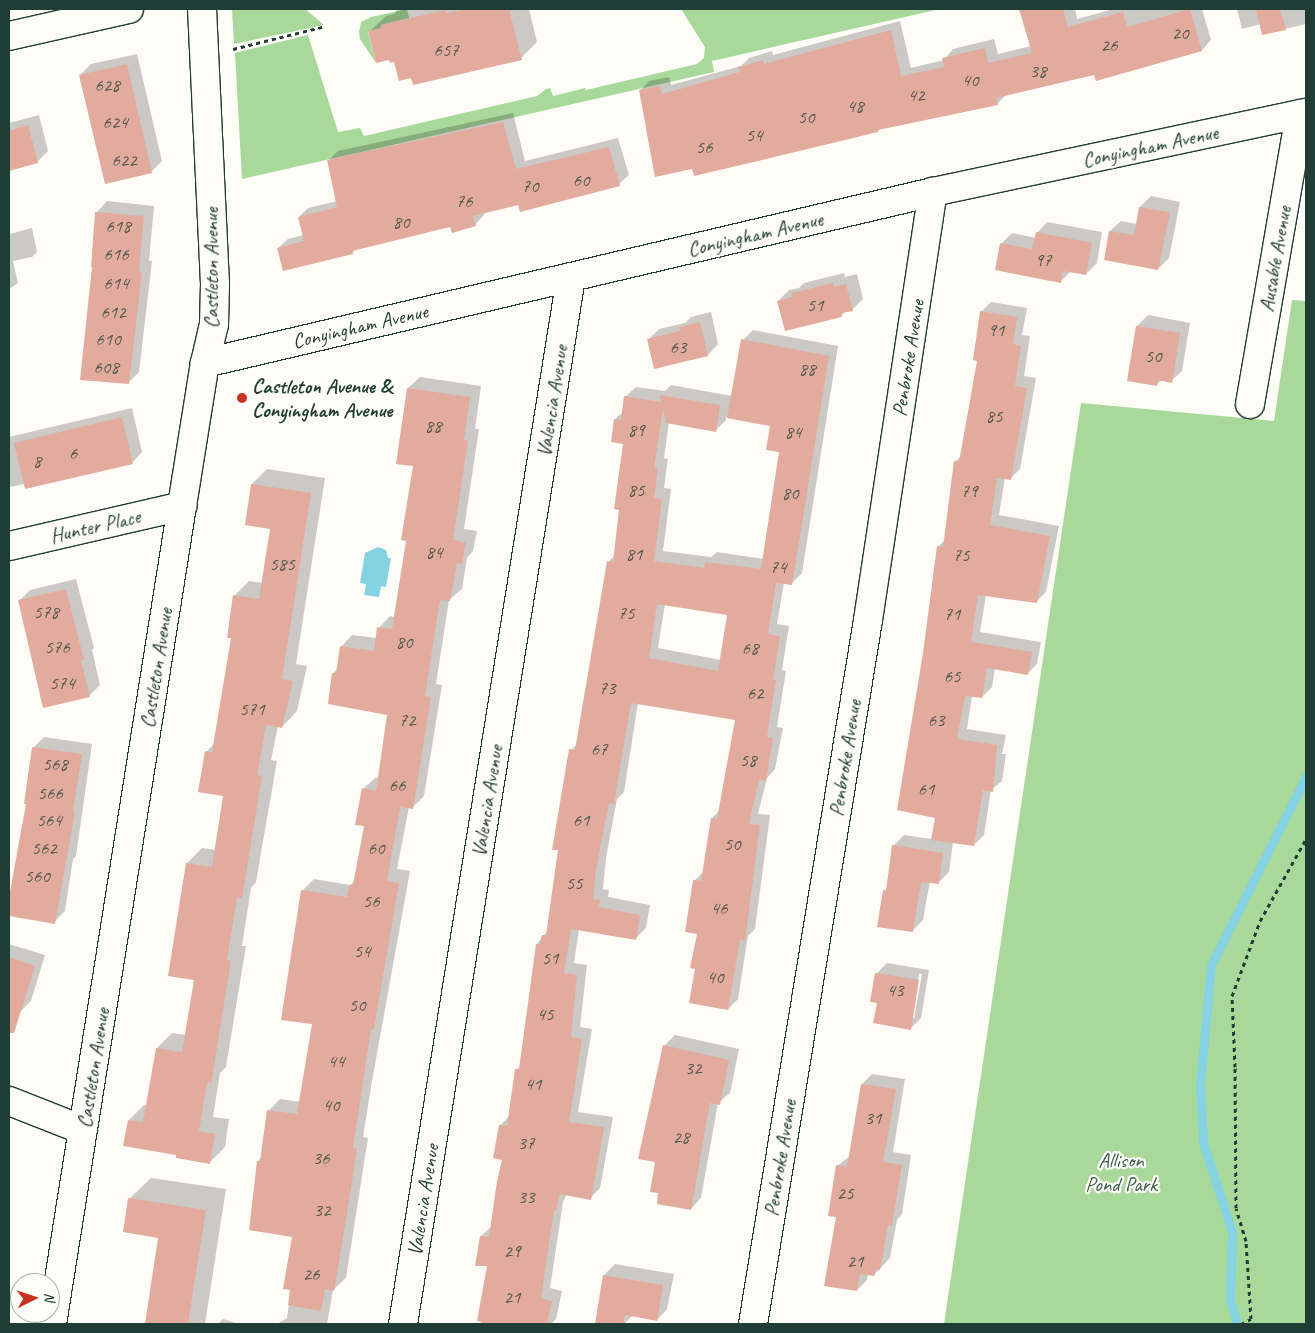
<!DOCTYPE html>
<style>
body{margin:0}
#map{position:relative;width:1315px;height:1333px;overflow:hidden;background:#fdfcf7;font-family:Caveat,sans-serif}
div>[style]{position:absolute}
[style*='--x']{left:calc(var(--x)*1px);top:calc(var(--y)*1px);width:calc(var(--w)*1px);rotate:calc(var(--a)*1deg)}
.green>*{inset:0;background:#a8d99a}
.water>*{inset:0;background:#84d2e2}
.shadow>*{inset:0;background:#0003}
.stream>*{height:9px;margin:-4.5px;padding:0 4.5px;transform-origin:4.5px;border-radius:4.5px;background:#84d2e2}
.building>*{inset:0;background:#e3ab9d}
.path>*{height:3px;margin-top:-1.5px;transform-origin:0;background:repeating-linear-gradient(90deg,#1f3d34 0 4px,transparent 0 8px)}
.roads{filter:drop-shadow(1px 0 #1f3d34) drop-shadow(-1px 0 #1f3d34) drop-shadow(0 1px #1f3d34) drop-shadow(0 -1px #1f3d34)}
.street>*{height:28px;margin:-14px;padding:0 14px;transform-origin:14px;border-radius:14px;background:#fdfcf7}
.secondary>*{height:28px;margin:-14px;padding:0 14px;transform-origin:14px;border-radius:14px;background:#fdfcf7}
.dots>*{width:14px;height:14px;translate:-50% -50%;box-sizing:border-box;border:2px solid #fdfcf7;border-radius:50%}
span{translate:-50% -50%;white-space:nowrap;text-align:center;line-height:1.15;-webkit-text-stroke:4.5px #fdfcf7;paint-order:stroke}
.number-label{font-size:19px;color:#50584e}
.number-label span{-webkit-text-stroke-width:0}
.street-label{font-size:21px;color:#1f3d34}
.poi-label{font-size:21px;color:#1f3d34;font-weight:700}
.left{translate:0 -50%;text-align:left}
.park-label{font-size:21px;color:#3a5c48}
.frame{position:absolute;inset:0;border:10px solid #1f3d34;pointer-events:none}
.north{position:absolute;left:10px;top:1273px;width:50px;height:50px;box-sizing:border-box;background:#fdfcf7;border:1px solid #a4b0a9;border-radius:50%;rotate:86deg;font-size:14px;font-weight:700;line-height:20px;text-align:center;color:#1f3d34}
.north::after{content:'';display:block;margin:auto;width:18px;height:22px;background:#c8321e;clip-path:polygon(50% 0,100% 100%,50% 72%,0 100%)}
</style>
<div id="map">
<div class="green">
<div style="clip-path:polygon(232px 9px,305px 9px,324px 25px,234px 44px)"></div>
<div style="clip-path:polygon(407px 9px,409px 18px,381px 25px,381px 28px,368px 32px,376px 63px,360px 39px,359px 32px,361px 22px,371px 17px)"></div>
<div style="clip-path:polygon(681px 9px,940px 9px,712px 61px,714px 72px,242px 179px,235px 53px,308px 35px,338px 132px,360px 128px,364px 136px,537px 96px,546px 89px,550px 88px,553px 96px,585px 88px,586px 90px,697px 64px,704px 58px,705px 47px)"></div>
<div style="clip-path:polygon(1292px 300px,1306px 301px,1306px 1324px,944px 1324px,1081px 403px,1274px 421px)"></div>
</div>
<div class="water">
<div style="clip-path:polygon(378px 547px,386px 550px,388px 558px,391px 558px,386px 587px,381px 586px,379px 597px,364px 595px,366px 584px,360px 583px,365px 553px)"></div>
</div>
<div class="shadow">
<div style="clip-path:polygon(398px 9px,529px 9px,537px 42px,521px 58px,412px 77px,395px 61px,369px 32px,386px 16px,394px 14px)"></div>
<div style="clip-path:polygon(1021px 9px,1075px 9px,1077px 19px,1114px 9px,1202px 9px,1211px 40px,1202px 50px,1097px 80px,1095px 73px,1007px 94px,997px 104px,880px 128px,878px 131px,693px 167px,640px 91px,649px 81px,669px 77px,671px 85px,741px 66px,749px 58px,772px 51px,773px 55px,900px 21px,911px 68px,944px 60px,953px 49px,994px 39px,998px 54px,1031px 46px)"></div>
<div style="clip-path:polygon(1237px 9px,1306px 9px,1306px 24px,1263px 34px,1261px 24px,1242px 29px)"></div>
<div style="clip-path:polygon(137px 54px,162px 161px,151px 172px,80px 75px,91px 64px)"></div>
<div style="clip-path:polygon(513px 113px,525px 161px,618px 138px,629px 175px,619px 184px,484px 212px,484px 215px,475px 225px,451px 226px,356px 249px,352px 253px,278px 248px,288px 239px,303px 235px,299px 217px,308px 208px,337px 201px,328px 161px,338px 151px)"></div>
<div style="clip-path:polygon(39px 115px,48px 151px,37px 162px,9px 170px,9px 123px)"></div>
<div style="clip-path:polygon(1151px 196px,1180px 202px,1169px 258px,1158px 269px,1110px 231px,1121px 221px,1137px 224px,1140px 207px)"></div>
<div style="clip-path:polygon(107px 201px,154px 206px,149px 261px,152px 261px,139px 372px,128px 383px,92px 266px,97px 212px)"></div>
<div style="clip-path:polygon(1047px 222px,1102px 232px,1097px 263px,1086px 274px,1071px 271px,1061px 281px,1001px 244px,1012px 233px,1036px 238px,1037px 233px)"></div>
<div style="clip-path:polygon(32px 228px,37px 252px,32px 257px,13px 261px,18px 283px,9px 289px,9px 234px)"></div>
<div style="clip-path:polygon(844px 273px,845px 277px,857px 274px,863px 299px,852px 310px,846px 311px,841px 316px,778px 301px,789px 290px,799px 288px,804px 283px)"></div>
<div style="clip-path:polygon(991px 302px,1027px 308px,1022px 335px,1030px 336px,1024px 376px,1036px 378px,1020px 469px,1010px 479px,1005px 478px,999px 515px,1059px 526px,1046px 592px,1036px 602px,986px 595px,980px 632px,1041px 642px,1037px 664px,1027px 674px,995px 668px,992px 687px,982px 697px,972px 696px,967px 729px,1006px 735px,1002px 754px,1006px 754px,1002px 781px,991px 790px,984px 835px,974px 845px,953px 842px,949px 872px,938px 883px,930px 881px,923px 920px,912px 931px,884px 891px,887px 888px,893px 846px,904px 835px,932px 839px,936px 817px,925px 653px,938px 547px,945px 540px,955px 462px,961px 456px,978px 360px,981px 312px)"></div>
<div style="clip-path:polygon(711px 312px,718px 344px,708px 355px,648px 340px,659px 329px,685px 323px,691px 317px)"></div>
<div style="clip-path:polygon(1148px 315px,1190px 323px,1182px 371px,1171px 381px,1162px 380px,1157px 384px,1137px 326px)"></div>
<div style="clip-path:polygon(evenodd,753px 330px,838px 346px,802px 573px,791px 584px,784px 583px,777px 624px,789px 626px,782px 670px,786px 671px,777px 727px,783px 728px,775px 769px,767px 778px,758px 814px,770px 815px,755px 929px,748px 936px,738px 999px,728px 1009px,697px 968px,698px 933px,694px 881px,704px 871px,712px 818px,720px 810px,736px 719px,638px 703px,624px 792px,617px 799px,606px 858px,603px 889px,609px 890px,608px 897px,650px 905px,646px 928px,635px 939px,579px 929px,574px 963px,587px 965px,580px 1027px,592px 1029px,578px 1112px,613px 1117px,600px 1188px,590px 1198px,567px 1194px,563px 1202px,550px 1288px,562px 1291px,556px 1319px,551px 1324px,520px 1324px,521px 1319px,518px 1318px,517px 1324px,482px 1324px,489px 1265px,481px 1236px,492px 1226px,504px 1159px,500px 1126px,510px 1115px,517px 1070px,520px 1066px,537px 944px,548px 930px,571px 750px,578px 743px,608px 562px,615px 555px,621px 509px,624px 442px,615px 419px,623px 412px,625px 397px,636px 387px,665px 391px,671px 385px,732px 396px,743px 340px,753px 330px,726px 417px,771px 425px,780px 451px,764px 559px,717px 552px,711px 557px,663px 551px,671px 489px,664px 488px,668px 459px,664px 458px,669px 422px,716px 430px,726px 420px,726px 417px,753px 330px,665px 604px,728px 614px,721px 660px,658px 648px,665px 604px)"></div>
<div style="clip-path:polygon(420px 377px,481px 386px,475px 429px,479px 429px,464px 529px,477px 531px,473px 551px,467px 558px,462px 589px,449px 600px,436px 684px,442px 685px,424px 796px,412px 808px,409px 807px,397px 869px,410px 871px,372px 1081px,363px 1137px,368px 1138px,346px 1278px,333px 1290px,327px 1324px,277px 1324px,287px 1318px,291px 1289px,293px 1236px,258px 1161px,262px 1157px,268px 1111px,280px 1099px,301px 1102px,313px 1023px,302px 891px,314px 879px,350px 885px,356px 880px,366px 825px,363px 789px,375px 778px,379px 778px,389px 714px,333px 673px,338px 668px,341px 647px,352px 635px,377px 638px,379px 628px,390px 616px,395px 617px,408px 540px,415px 465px,397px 463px,408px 388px)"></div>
<div style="clip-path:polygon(132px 408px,142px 452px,132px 463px,9px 487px,9px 437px)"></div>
<div style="clip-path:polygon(267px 469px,325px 478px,296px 664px,307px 666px,297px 711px,282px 727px,278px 726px,271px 760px,277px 761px,256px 882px,251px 888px,242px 946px,246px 946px,226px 1067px,220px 1073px,213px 1117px,229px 1119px,225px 1147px,210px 1162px,177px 1154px,129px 1120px,144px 1105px,148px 1106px,157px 1048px,172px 1033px,186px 1035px,195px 979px,169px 975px,187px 863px,202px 848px,216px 850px,225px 795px,206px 752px,215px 743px,232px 637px,234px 596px,249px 581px,263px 583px,272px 528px,252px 484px)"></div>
<div style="clip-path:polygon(76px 579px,94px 648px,92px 650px,100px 685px,89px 696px,20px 600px,30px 590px)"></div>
<div style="clip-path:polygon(44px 737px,92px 744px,76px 856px,73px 859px,65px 911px,54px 922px,9px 915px,28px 803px,34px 747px)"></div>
<div style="clip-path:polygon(9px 944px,45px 955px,31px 1001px,20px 1012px,9px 1008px)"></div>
<div style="clip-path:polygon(evenodd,887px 963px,929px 970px,921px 1018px,910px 1029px,878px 1002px,877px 973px,887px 963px,919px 974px,922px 974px,914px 1018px,912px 1018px,919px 974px)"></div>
<div style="clip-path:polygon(675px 1035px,739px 1049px,730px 1093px,718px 1103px,701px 1198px,691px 1209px,660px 1192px,657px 1161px,664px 1046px)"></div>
<div style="clip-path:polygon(872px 1074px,905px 1079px,893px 1152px,911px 1155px,902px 1214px,897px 1220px,890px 1258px,874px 1275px,868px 1274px,867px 1280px,857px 1290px,837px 1216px,837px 1166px,850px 1156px,862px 1084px)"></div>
<div style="clip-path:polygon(151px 1178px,226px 1189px,205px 1324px,146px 1324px,160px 1237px,129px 1199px)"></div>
<div style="clip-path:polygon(615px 1264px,674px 1274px,667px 1309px,657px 1320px,633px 1315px,624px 1324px,596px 1322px,604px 1275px)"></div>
<div style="clip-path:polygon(223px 1319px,239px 1324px,218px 1324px)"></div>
</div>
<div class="stream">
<div style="--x:1237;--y:1324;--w:26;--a:-106"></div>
<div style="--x:1230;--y:1299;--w:67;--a:-88.3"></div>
<div style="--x:1232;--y:1232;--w:95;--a:-107.9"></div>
<div style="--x:1203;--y:1142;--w:57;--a:-93"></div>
<div style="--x:1200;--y:1085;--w:121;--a:-84.8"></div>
<div style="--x:1211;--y:965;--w:212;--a:-63.3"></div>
</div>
<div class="building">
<div style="clip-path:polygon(467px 9px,509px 9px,522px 60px,413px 85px,411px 78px,399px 81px,394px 62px,390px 63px,389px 60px,376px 63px,368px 31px,381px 28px,381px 25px,445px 10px,446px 13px)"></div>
<div style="clip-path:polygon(1019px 9px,1063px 9px,1068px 27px,1123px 12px,1127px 27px,1190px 9px,1202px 51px,1096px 81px,1094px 75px,996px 98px,998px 105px,878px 130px,878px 132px,741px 165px,694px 176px,692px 169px,655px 177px,639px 90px,660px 86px,662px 94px,740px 72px,738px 67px,763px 60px,764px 64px,891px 30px,901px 76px,944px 67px,942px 58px,985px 48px,988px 63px,1032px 53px)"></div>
<div style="clip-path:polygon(1256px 9px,1280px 9px,1286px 30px,1262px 35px)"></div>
<div style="clip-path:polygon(127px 64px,152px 173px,105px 184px,79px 75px)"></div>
<div style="clip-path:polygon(503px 122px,516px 169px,609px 147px,620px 186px,520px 212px,518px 205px,473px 216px,476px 226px,452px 233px,450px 227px,352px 251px,353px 254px,283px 271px,277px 248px,304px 241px,298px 217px,337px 207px,327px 160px)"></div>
<div style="clip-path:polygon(28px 125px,38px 163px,9px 171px,9px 131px)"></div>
<div style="clip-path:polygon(1139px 207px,1170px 212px,1158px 270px,1104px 260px,1109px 231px,1134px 235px)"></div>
<div style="clip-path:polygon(95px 212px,144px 216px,139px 271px,142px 272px,129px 384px,80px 380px,92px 267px,91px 267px)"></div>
<div style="clip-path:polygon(1036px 232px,1092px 243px,1086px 275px,1063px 271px,1061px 283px,995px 270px,1000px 243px,1032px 249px)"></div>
<div style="clip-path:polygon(833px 283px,834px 287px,846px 284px,853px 311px,841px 313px,842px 317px,785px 331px,777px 301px,792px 297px,792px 293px)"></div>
<div style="clip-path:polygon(980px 311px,1017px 317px,1013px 344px,1021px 346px,1015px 386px,1027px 388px,1011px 480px,997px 478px,990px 525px,1050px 536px,1037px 603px,978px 595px,971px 642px,1032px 652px,1028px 675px,987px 668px,982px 698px,965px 696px,957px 739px,997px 745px,993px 792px,983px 790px,974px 846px,931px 840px,935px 818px,897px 810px,923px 653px,937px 546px,943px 547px,954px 461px,959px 462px,977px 361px,973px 360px)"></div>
<div style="clip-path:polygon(700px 322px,708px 356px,654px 369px,647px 339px,680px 331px,679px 327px)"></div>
<div style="clip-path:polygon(1136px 326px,1180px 333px,1172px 383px,1158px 380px,1157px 386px,1127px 381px)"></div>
<div style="clip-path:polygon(evenodd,741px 339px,829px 356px,792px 585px,776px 583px,768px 634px,780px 636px,773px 680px,776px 680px,767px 737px,773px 738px,766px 781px,759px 779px,749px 824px,760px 825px,745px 941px,740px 940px,728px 1010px,689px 1003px,695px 969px,690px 968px,697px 934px,685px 932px,693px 880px,701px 881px,711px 818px,717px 819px,735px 720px,631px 703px,614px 804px,609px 803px,596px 869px,593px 899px,600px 900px,599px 907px,640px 915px,636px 940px,571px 929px,564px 973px,577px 975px,571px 1037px,582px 1039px,569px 1122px,604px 1127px,591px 1200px,559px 1194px,556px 1211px,554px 1210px,541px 1298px,552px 1301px,547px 1324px,480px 1324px,481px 1322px,477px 1321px,487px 1266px,475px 1266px,480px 1236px,489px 1237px,497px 1181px,502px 1160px,493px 1158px,499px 1125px,507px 1126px,515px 1069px,519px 1069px,536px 944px,540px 944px,542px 935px,546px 935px,558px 850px,552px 850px,569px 749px,575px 750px,607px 561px,613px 562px,619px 510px,614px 509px,623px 444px,611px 442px,614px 419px,621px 420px,624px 396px,661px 402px,660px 395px,720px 405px,716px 432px,666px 423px,663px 408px,654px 468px,658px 469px,654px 498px,662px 499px,654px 561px,704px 568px,705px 562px,761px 569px,779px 452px,766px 450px,770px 426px,727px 418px,741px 339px,657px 604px,727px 615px,718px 671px,649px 658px,657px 604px)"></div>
<div style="clip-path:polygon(407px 388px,470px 397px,464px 440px,468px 441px,453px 540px,466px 543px,462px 564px,457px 563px,450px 601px,440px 600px,425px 696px,431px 697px,413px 809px,400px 807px,387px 881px,399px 883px,374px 1029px,371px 1029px,353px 1148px,357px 1149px,349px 1200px,334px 1291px,325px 1289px,321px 1311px,288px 1305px,290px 1290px,283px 1289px,292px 1237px,249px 1230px,257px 1161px,260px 1161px,267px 1110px,297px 1114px,312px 1024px,281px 1020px,301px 890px,347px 897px,349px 885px,353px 885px,364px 826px,355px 825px,362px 788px,376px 791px,387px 715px,328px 704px,332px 673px,336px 673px,340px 646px,374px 651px,377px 627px,392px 629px,406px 541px,401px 540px,413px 466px,396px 464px)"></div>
<div style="clip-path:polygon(122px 417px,133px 464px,25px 489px,14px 443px)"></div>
<div style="clip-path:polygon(251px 484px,311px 493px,282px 679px,293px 681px,282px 728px,266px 725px,257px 775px,262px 776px,242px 898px,237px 898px,227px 960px,231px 961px,211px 1084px,207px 1082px,199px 1131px,215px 1134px,210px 1164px,176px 1158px,176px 1155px,123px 1146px,128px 1120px,143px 1122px,156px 1048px,182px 1052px,194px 980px,168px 976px,186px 863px,212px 867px,223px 796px,198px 792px,205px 751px,212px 752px,231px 638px,227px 638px,233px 595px,259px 599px,270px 529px,245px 525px)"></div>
<div style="clip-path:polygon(66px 589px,84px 660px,81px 660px,90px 697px,43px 708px,18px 600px)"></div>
<div style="clip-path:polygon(32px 747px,82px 754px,73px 811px,75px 812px,55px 924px,9px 916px,9px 897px,26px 804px,24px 804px)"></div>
<div style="clip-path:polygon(892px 845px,943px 853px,939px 884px,921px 882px,913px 932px,877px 927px,883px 890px,886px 891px)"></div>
<div style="clip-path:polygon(9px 957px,35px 966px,14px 1033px,9px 1033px)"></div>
<div style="clip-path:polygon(875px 973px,919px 980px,911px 1030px,873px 1023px,877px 1003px,870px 1002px)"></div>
<div style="clip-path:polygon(663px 1045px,729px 1060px,720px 1105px,710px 1103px,691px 1210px,657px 1204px,658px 1193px,650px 1192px,655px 1162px,638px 1159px)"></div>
<div style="clip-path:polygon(861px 1084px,896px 1089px,883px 1162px,902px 1165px,892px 1226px,888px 1225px,880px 1270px,876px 1269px,874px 1276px,860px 1274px,857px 1291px,824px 1286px,836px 1217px,828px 1216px,836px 1165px,847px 1167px)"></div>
<div style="clip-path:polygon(128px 1198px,206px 1210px,188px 1324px,145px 1324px,158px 1238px,123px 1232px)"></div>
<div style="clip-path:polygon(603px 1275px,663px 1285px,657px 1321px,625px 1315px,623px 1324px,595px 1324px)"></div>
</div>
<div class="path">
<div style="--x:233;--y:49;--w:92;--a:-13.9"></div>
<div style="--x:1241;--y:1324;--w:11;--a:-27"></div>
<div style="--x:1251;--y:1319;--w:78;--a:-93.7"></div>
<div style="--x:1246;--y:1241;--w:34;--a:-107"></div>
<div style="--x:1236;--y:1208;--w:141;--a:-90.4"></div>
<div style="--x:1235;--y:1067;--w:71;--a:-92.4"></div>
<div style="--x:1232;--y:996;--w:80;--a:-69.5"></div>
<div style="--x:1260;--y:921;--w:94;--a:-60.7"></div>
</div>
<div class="roads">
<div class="street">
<div style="--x:9;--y:36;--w:123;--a:-12.7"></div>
<div style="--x:205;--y:363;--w:748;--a:-13.22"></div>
<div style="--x:933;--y:192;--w:381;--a:-12"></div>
<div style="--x:1250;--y:404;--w:294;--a:-80.2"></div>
<div style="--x:9;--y:546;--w:178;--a:-13"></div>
<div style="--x:9;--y:1101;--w:79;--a:21.4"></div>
<div style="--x:403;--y:1324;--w:1060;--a:-80.88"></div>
<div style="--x:753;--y:1324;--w:713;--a:-80.72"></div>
<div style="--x:868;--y:620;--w:433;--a:-81.4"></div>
</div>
<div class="secondary">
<div style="--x:52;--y:1324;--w:828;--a:-80.97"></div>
<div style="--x:182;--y:506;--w:145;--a:-80.9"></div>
<div style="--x:205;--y:363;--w:39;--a:-77"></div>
<div style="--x:214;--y:325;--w:41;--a:-88.6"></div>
<div style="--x:215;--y:284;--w:275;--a:-92.7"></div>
</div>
</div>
<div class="dots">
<div style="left:242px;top:398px;background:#c8321e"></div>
</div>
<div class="number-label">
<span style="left:1180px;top:34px">20</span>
<span style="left:1109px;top:46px">26</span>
<span style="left:446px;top:51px">657</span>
<span style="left:1038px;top:72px">38</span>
<span style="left:970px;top:81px">40</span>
<span style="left:107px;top:86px">628</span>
<span style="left:916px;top:96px">42</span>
<span style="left:855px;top:107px">48</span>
<span style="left:806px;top:118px">50</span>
<span style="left:115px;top:123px">624</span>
<span style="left:754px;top:136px">54</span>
<span style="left:704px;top:148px">56</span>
<span style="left:124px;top:161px">622</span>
<span style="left:581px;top:181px">60</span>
<span style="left:530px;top:187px">70</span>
<span style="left:464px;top:202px">76</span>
<span style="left:401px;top:223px">80</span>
<span style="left:118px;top:227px">618</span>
<span style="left:116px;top:255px">616</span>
<span style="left:1043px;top:261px">97</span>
<span style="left:116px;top:284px">614</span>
<span style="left:815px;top:306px">51</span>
<span style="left:113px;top:313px">612</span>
<span style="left:996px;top:331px">91</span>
<span style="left:108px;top:340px">610</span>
<span style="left:678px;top:348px">63</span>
<span style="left:1153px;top:357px">50</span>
<span style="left:106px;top:368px">608</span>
<span style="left:807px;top:370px">88</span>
<span style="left:994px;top:417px">85</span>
<span style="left:433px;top:427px">88</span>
<span style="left:636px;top:431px">89</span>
<span style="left:793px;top:433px">84</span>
<span style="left:73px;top:454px">6</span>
<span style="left:37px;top:462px">8</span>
<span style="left:636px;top:491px">85</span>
<span style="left:969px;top:492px">79</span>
<span style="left:790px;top:494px">80</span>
<span style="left:434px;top:553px">84</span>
<span style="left:634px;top:555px">81</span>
<span style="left:961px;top:556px">75</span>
<span style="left:282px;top:565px">585</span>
<span style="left:778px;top:568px">74</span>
<span style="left:46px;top:613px">578</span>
<span style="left:626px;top:614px">75</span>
<span style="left:952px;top:615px">71</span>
<span style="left:404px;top:643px">80</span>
<span style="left:57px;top:648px">576</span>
<span style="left:750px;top:649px">68</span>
<span style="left:952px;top:677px">65</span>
<span style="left:62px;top:684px">574</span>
<span style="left:607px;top:689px">73</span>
<span style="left:755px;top:694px">62</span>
<span style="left:252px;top:710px">571</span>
<span style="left:407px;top:721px">72</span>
<span style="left:936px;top:721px">63</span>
<span style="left:599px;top:750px">67</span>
<span style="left:748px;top:761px">58</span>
<span style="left:55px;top:765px">568</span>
<span style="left:397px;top:786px">66</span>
<span style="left:926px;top:790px">61</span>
<span style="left:50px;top:794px">566</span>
<span style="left:49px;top:821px">564</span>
<span style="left:581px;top:821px">61</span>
<span style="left:732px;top:845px">50</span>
<span style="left:44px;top:849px">562</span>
<span style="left:376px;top:849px">60</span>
<span style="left:37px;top:877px">560</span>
<span style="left:574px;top:884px">55</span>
<span style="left:371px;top:902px">56</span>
<span style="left:719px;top:909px">46</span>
<span style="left:362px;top:952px">54</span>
<span style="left:550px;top:959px">51</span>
<span style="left:715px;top:978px">40</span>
<span style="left:895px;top:991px">43</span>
<span style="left:357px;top:1006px">50</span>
<span style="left:545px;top:1015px">45</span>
<span style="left:336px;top:1062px">44</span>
<span style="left:693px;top:1069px">32</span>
<span style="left:533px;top:1085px">41</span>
<span style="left:331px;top:1106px">40</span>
<span style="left:873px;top:1119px">31</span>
<span style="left:681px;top:1138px">28</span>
<span style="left:526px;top:1144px">37</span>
<span style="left:321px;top:1159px">36</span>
<span style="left:845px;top:1194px">25</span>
<span style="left:526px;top:1198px">33</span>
<span style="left:322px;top:1211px">32</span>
<span style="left:512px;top:1252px">29</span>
<span style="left:855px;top:1262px">21</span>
<span style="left:311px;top:1275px">26</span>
<span style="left:512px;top:1298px">21</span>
</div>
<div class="street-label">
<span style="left:1150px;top:146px;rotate:-12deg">Conyingham Avenue</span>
<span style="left:755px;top:234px;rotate:-13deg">Conyingham Avenue</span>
<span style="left:1275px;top:259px;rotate:-80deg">Ausable Avenue</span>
<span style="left:211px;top:268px;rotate:-90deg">Castleton Avenue</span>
<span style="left:360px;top:326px;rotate:-13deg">Conyingham Avenue</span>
<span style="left:908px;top:358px;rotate:-81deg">Penbroke Avenue</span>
<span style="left:552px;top:401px;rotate:-81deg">Valencia Avenue</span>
<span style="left:95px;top:526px;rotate:-13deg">Hunter Place</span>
<span style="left:156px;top:668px;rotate:-81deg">Castleton Avenue</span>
<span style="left:845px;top:758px;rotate:-81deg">Penbroke Avenue</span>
<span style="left:487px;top:801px;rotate:-81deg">Valencia Avenue</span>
<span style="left:93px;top:1068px;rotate:-81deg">Castleton Avenue</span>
<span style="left:780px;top:1158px;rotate:-81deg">Penbroke Avenue</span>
<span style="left:423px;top:1200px;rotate:-81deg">Valencia Avenue</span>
</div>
<div class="poi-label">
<span class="left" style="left:252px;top:398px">Castleton Avenue &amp;<br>Conyingham Avenue</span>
</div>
<div class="park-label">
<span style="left:1121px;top:1172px">Allison<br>Pond Park</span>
</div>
<div class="frame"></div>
<div class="north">N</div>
</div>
